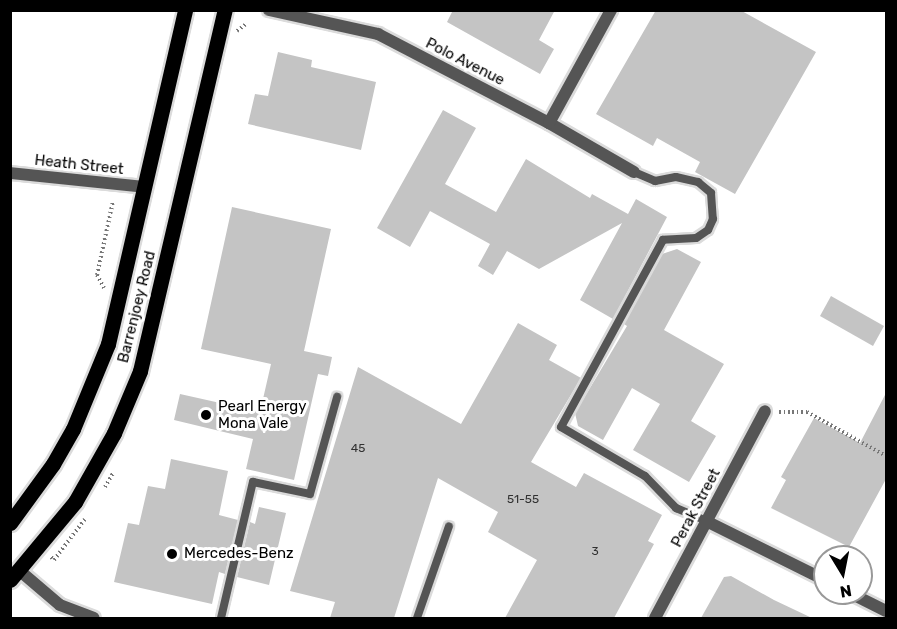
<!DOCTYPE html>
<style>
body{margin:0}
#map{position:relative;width:897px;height:629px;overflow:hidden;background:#fff;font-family:Rubik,sans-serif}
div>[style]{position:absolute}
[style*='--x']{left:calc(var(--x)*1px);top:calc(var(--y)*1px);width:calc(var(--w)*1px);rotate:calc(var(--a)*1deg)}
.building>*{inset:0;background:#c4c4c4}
.path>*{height:4px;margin-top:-2px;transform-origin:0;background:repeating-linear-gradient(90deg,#777 0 1.5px,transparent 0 4.5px)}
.roads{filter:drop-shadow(2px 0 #dbdbdb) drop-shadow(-2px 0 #dbdbdb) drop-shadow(0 2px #dbdbdb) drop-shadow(0 -2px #dbdbdb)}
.service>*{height:8px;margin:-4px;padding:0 4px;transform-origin:4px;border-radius:4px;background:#555}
.minor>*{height:12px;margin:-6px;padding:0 6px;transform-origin:6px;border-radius:6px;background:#555}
.primary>*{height:15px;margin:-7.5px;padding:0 7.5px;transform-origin:7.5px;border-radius:7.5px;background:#000}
.dots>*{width:16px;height:16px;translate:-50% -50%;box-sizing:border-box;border:3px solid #fff;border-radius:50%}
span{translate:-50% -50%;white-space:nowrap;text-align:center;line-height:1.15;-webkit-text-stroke:6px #fff;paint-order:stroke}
.number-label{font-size:12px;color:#313131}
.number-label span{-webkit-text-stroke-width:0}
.street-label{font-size:15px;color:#000}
.poi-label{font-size:15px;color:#000}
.left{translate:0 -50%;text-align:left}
.frame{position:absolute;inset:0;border:12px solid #000;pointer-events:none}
.north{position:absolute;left:813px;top:545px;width:60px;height:60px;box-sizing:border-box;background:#fff;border:2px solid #999;border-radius:50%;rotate:170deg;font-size:16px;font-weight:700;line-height:24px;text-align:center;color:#000}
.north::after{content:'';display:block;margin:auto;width:21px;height:27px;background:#000;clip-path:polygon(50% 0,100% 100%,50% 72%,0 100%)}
</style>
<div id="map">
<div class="building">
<div style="clip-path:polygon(453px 10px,555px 10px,539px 40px,554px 49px,540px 74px,447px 22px)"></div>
<div style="clip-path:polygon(656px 10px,740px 10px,816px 52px,735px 194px,695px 172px,700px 162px,657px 138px,653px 146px,596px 114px)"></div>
<div style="clip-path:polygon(278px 52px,312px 60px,311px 67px,376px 82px,361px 150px,248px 124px,255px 94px,268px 96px)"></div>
<div style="clip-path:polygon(443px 110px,476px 128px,445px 184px,496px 212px,526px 159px,590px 198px,592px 194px,628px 214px,636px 199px,667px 217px,613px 319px,580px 300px,622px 223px,539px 269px,507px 251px,493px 275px,478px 266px,490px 244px,430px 211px,410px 247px,377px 228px)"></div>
<div style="clip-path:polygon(232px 207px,331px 229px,304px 351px,332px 357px,328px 376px,318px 374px,294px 480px,246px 469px,253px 439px,174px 420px,180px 394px,260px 412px,271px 364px,201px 349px)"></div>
<div style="clip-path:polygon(677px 249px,701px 262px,664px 330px,724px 364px,691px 421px,716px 436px,689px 482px,633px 450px,660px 404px,632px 388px,603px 440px,578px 426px,575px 413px,627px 326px,624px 324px,662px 254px)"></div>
<div style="clip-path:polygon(831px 296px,884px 326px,873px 346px,820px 316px)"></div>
<div style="clip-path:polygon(518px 323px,557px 345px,549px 360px,581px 378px,531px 462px,576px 487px,584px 473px,662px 515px,648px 541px,654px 544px,614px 618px,505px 618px,537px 560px,488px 532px,498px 512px,438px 478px,394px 618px,330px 618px,335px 602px,290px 591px,358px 367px,461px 424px)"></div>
<div style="clip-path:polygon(886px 393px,886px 479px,849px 547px,771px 508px,786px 480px,781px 477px,814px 418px,860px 443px)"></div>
<div style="clip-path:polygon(171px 459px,228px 471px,219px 515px,238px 520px,225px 574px,219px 572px,212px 604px,114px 582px,128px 523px,139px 525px,148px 486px,165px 489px)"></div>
<div style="clip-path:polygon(259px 507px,286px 513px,269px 585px,237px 577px,250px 522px,255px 524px)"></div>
<div style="clip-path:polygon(731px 576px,774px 600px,812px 618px,701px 618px,724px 577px)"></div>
</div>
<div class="path">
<div style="--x:237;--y:31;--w:11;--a:-38"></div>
<div style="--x:104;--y:288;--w:15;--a:-118"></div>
<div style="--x:97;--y:275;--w:76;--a:-77.8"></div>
<div style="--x:779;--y:412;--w:28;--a:0"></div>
<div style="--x:807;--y:412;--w:90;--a:29.1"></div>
<div style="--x:105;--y:487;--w:16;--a:-60"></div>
<div style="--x:51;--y:557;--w:4;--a:45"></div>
<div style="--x:54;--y:560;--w:51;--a:-52.9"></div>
</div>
<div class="roads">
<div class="service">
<div style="--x:634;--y:172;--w:23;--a:23"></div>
<div style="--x:655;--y:181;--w:21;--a:-11"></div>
<div style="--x:676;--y:177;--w:23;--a:13"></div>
<div style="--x:698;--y:182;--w:17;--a:40"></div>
<div style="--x:711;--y:193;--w:26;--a:86"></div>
<div style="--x:713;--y:219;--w:12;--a:114"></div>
<div style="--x:708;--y:230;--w:14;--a:146"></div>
<div style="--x:696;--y:238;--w:33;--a:177"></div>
<div style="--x:663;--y:240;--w:213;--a:118.6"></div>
<div style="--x:561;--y:427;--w:97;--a:30.3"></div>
<div style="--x:645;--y:476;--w:45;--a:45.9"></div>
<div style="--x:676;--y:508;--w:33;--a:23"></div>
<div style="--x:221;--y:618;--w:140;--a:-76.8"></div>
<div style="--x:253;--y:482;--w:58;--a:11.9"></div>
<div style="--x:310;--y:494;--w:101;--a:-74.4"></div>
<div style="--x:417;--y:618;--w:97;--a:-70.8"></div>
</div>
<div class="minor">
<div style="--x:269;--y:10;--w:112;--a:12.4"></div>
<div style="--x:378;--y:34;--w:193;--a:27.5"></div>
<div style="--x:549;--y:123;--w:98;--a:30"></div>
<div style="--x:549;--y:123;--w:129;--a:-61.2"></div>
<div style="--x:10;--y:173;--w:136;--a:5.9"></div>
<div style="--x:706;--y:521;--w:133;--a:26.4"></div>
<div style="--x:20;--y:571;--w:52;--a:40.4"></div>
<div style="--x:60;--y:605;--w:36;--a:21"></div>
<div style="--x:850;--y:593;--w:40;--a:26.6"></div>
<div style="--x:655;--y:618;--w:234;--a:-62"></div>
</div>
<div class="primary">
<div style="--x:10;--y:523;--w:73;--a:-53.9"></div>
<div style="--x:53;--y:464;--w:40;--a:-60.3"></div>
<div style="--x:73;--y:429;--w:92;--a:-67.6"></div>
<div style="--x:108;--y:344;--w:343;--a:-77"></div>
<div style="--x:10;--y:580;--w:102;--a:-50.2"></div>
<div style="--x:75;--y:502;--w:79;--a:-60.5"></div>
<div style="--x:114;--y:433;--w:67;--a:-67.2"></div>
<div style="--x:140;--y:371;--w:371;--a:-76.8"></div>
</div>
</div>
<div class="dots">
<div style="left:206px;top:415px;background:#000"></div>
<div style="left:172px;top:554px;background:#000"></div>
</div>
<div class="number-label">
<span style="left:358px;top:449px">45</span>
<span style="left:523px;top:500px">51-55</span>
<span style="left:595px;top:552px">3</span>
</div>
<div class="street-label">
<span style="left:465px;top:62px;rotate:27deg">Polo Avenue</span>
<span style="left:79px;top:165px;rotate:6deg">Heath Street</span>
<span style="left:137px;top:307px;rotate:-76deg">Barrenjoey Road</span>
<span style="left:696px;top:508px;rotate:-62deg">Perak Street</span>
</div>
<div class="poi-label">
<span class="left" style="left:218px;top:415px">Pearl Energy<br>Mona Vale</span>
<span class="left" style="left:184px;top:554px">Mercedes-Benz</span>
</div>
<div class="frame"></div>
<div class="north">N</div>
</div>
